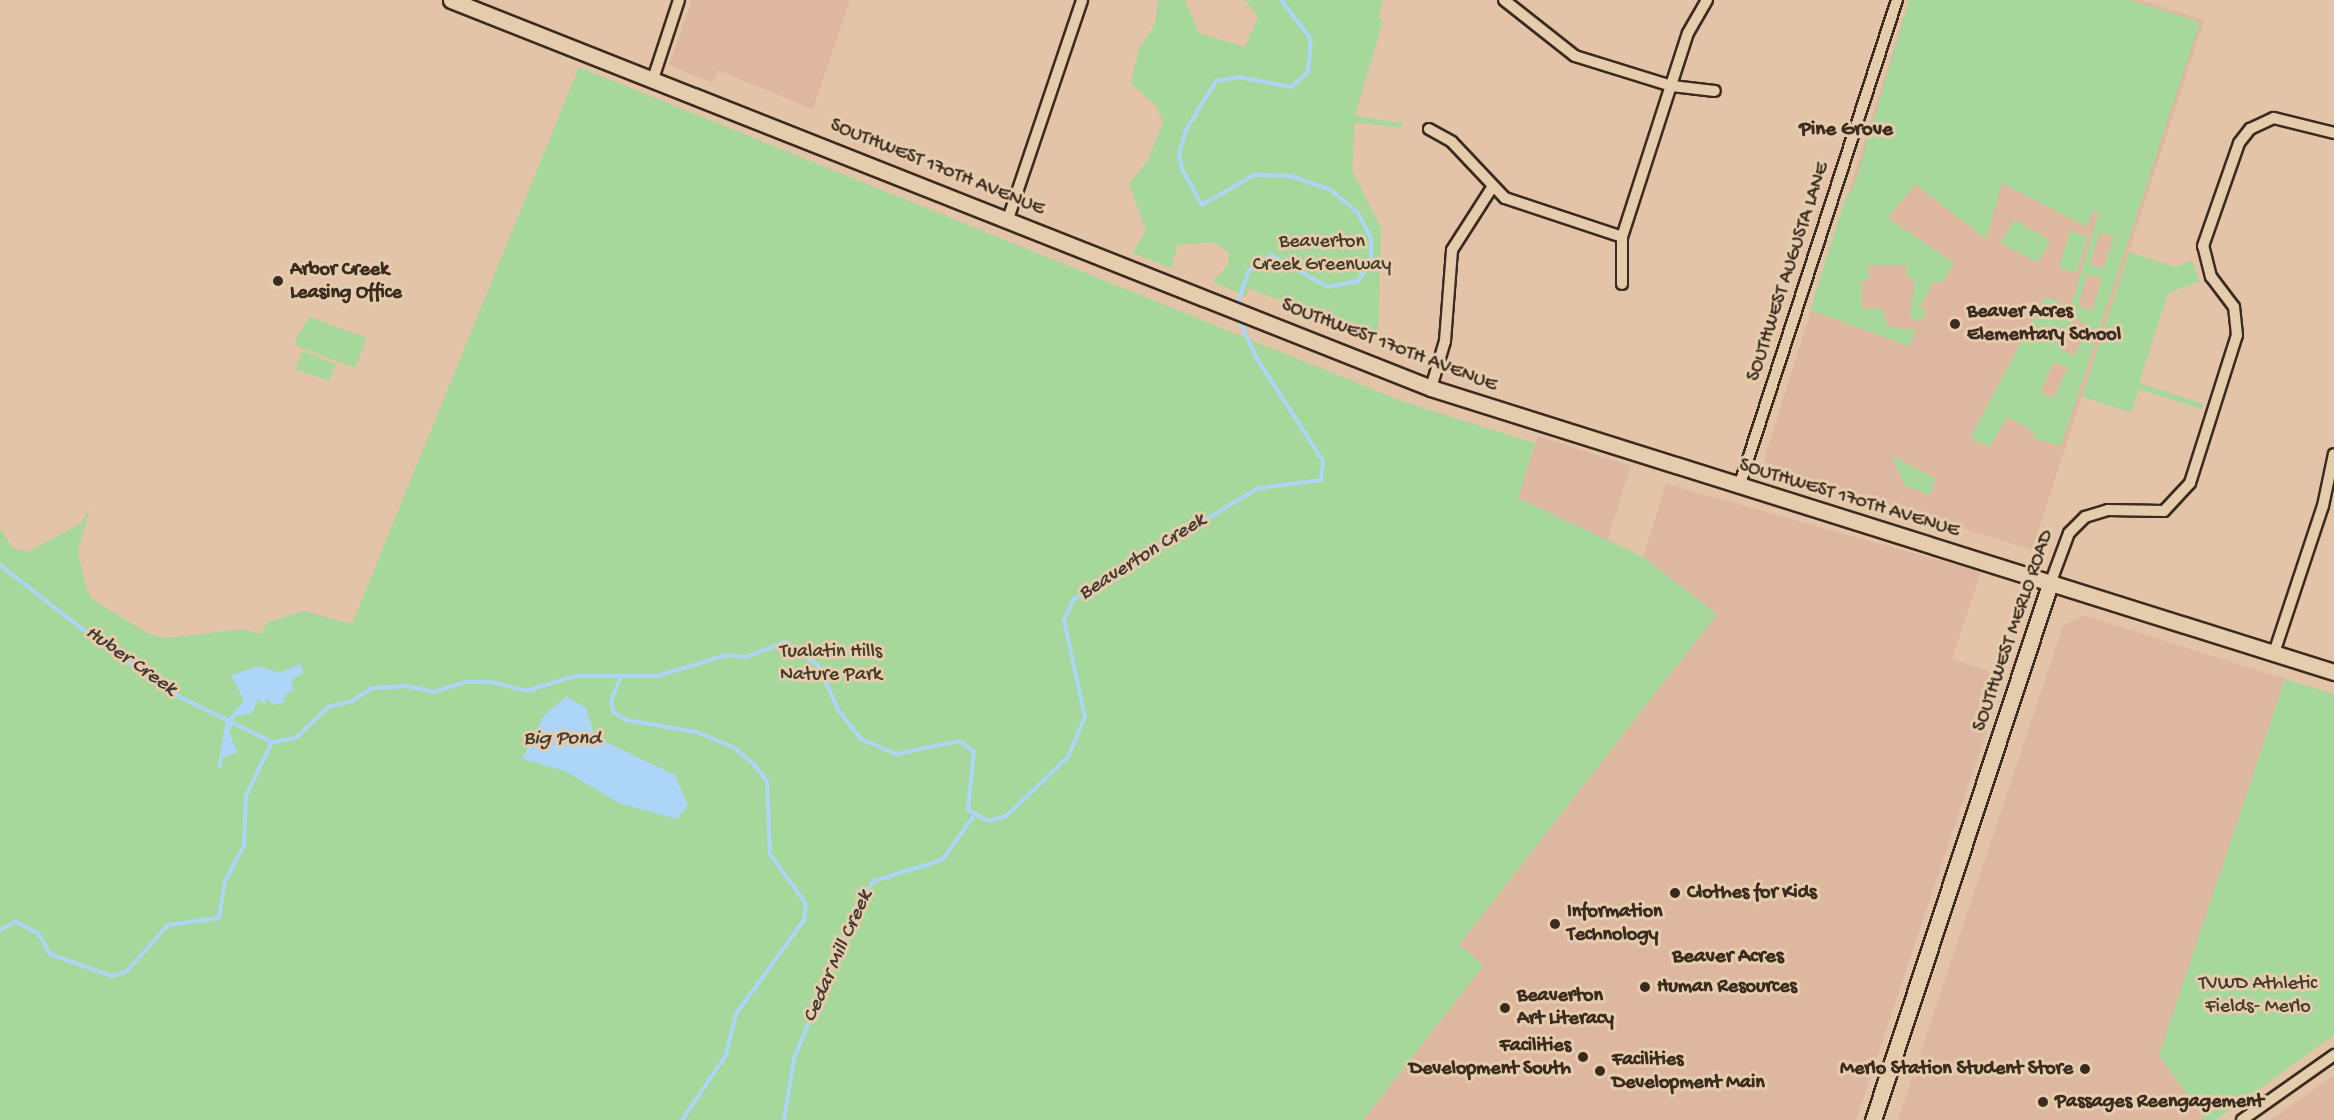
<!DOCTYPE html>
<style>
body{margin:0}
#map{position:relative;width:2334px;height:1120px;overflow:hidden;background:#e3c4a8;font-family:"Gochi Hand",sans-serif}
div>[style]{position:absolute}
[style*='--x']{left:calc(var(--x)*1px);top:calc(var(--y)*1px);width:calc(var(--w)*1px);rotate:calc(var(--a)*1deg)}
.built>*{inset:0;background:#deb7a0}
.green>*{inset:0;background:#a5d89a}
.water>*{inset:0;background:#add5f7}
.stream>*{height:4px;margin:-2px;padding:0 2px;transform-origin:2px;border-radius:2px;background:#add5f7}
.roads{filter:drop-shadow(2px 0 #3b2a1e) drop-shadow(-2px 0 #3b2a1e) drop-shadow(0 2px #3b2a1e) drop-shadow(0 -2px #3b2a1e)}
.street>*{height:10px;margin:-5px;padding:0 5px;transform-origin:5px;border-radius:5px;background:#e4ccac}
.secondary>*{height:15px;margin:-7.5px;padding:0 7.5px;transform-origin:7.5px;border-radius:7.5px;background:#e4ccac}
.dots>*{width:16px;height:16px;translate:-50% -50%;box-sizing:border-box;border:3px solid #e4ccac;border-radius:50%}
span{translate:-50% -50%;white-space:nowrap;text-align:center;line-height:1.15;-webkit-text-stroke:6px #e4ccac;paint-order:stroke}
.street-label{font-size:20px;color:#3b2a1e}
.park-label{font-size:20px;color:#463b2a}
.poi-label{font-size:20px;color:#3b2a1e;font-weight:700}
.left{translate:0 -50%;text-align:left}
.right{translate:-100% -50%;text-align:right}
.neighbourhood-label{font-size:21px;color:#3b2a1e;font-weight:700}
.water-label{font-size:21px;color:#463b34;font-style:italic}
</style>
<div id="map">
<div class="built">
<div style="clip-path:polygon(692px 0,850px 0,813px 109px,718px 70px,713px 83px,669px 65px)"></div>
<div style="clip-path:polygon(1909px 0,2141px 0,2204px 20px,2032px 550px,1771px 468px,1764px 460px)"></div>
<div style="clip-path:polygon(1538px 436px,1631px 466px,1607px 540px,1517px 498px)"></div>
<div style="clip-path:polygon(1666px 484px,1981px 572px,1952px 659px,2005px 676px,1856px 1120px,1363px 1120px,1483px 965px,1458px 946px,1716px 614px,1643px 557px)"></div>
<div style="clip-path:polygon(2083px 615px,2285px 679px,2160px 1054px,2208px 1120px,1898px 1120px,2063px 626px)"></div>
<div style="clip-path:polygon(2334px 1075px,2334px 1120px,2271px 1120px)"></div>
</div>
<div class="green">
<div style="clip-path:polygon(1158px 0,1185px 0,1199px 33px,1245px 47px,1258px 17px,1245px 0,1383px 0,1378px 18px,1383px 20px,1355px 116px,1402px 123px,1401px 128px,1355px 122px,1352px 170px,1381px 228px,1378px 340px,1249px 288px,1246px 296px,1213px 282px,1228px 265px,1229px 253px,1214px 242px,1178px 245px,1171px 268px,1133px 253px,1146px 230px,1129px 184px,1148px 160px,1163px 122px,1156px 106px,1131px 83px,1138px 51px,1155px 24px)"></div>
<div style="clip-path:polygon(evenodd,1909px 0,2130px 0,2200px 22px,2061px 446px,2032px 438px,2035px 432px,2007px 417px,1990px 447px,1970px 438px,2045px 297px,2071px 306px,2099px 213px,2094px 209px,2087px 227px,2002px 183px,1986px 239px,1915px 184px,1888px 218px,1954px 263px,1942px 284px,1934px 280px,1920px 307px,1927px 311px,1921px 322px,1910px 318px,1915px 278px,1907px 278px,1906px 265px,1868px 265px,1869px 280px,1861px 281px,1862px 309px,1881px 308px,1888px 327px,1916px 330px,1909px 346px,1810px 310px,1845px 199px,1854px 186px,1909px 0,2100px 232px,2114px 237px,2103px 269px,2090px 264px,2100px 232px,1909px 0,2087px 274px,2102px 279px,2092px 311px,2078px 306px,2087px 274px,1909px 0,2075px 319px,2089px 325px,2074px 356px,2061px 349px,2075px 319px,1909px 0,2054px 362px,2068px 368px,2054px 398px,2040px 392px,2054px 362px)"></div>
<div style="clip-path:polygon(579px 67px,1404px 402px,1535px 443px,1518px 498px,1643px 557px,1717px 614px,1459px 945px,1484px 965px,1363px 1120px,0 1120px,0 529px,13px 548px,27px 552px,80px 524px,90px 508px,78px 552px,86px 587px,92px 599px,149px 634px,167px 638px,243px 629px,260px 634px,268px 622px,304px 611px,352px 624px)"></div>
<div style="clip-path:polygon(2014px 220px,2050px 240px,2038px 263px,2001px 243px)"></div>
<div style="clip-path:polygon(2070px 231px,2088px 237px,2076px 273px,2059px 268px)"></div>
<div style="clip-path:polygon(2129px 252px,2176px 267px,2192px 261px,2200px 281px,2168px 293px,2139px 383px,2203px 404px,2201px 409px,2139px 389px,2131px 412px,2082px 397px)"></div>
<div style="clip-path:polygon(310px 317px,367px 338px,355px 368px,297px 346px,295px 340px)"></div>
<div style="clip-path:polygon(303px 351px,336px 364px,329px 381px,295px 369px)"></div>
<div style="clip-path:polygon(1892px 456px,1935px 478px,1930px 495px,1905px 486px)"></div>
<div style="clip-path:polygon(2285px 679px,2334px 694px,2334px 1035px,2216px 1120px,2205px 1120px,2159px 1055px)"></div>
</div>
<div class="water">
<div style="clip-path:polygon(300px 664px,304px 672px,291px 680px,294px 691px,286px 693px,283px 703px,273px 705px,266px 698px,265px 705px,258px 699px,252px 713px,235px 717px,229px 733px,237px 752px,221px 759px,222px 767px,217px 769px,226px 721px,244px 700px,231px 675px,260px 666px,279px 673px)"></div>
<div style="clip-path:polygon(566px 696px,586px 708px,595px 737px,675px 775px,688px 806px,677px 819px,619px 803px,565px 771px,522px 759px,543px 717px)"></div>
</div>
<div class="stream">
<div style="--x:1236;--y:308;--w:40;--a:-71.1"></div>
<div style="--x:1249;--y:270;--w:27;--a:-34"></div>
<div style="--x:1271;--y:255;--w:65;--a:29.3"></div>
<div style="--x:1328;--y:287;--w:31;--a:-11"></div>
<div style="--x:1358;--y:281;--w:24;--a:-57"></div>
<div style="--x:1371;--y:261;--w:23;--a:-90"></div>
<div style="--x:1371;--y:238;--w:28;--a:-117"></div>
<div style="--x:1358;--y:213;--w:35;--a:-140"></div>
<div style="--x:1331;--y:190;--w:42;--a:-160.7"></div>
<div style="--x:1291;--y:176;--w:37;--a:-178"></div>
<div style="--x:1254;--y:175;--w:60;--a:150"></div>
<div style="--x:1202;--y:205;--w:41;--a:-119.1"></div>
<div style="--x:1182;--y:169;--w:15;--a:-101"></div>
<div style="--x:1179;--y:154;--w:25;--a:-74"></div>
<div style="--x:1186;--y:130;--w:57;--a:-58.5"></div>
<div style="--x:1216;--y:81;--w:22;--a:-10"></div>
<div style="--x:1238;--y:77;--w:54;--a:10.7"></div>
<div style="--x:1291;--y:87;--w:23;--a:-41"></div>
<div style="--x:1308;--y:72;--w:33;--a:-85"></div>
<div style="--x:1311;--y:39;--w:49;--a:-127.6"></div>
<div style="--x:0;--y:565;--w:138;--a:37.9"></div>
<div style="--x:109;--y:650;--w:85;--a:33.5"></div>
<div style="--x:180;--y:697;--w:102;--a:26.1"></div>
<div style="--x:620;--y:679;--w:24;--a:112"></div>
<div style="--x:611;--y:701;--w:12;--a:76"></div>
<div style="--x:614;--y:713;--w:15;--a:28"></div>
<div style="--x:627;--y:720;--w:70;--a:9.9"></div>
<div style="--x:696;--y:732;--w:40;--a:22"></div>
<div style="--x:733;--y:747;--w:27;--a:39"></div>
<div style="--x:754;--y:764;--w:22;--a:54"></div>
<div style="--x:767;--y:782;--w:72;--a:87.6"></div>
<div style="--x:770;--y:854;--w:62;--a:54.2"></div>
<div style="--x:806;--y:904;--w:16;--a:97"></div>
<div style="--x:804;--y:920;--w:116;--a:125.9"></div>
<div style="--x:736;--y:1014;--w:42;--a:103.7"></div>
<div style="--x:726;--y:1055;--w:78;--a:124.1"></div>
<div style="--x:272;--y:742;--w:24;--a:-9"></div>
<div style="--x:296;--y:738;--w:45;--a:-44.1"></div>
<div style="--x:328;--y:707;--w:25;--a:-14"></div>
<div style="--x:352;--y:701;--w:24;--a:-33"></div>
<div style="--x:372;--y:688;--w:35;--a:-3"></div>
<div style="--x:407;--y:686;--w:27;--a:13"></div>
<div style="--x:433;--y:692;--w:34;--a:-17"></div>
<div style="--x:466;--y:682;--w:25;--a:0"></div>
<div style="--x:491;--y:682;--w:36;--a:14"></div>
<div style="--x:526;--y:691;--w:51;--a:-17"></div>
<div style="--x:575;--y:676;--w:82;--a:0"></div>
<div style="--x:657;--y:676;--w:73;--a:-16.7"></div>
<div style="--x:727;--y:655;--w:19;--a:6"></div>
<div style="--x:746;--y:657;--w:42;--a:-21"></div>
<div style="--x:785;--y:642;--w:39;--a:35"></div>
<div style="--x:817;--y:664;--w:52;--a:64.9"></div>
<div style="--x:839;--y:711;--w:36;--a:52"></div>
<div style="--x:861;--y:739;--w:39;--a:23"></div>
<div style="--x:897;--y:754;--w:63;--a:-11.8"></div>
<div style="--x:959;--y:741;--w:18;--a:34"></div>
<div style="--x:974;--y:751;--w:59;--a:95.8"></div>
<div style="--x:968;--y:810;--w:24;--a:28"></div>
<div style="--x:989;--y:821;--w:18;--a:-16"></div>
<div style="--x:1006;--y:816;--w:86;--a:-43.6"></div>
<div style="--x:1068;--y:757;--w:43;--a:-67"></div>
<div style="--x:1085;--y:717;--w:99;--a:-102.2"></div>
<div style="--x:1064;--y:620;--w:23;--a:-65"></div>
<div style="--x:1074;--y:599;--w:215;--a:-31.1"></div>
<div style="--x:1258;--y:488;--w:64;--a:-7.2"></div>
<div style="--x:1321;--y:480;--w:19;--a:-84"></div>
<div style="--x:1323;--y:461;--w:124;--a:-122.8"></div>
<div style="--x:1256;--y:357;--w:46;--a:-114.3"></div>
<div style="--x:0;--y:930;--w:18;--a:-27"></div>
<div style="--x:16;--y:922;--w:25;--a:27"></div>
<div style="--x:38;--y:933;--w:24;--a:60"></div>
<div style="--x:50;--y:954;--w:66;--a:19.5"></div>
<div style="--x:112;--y:976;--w:15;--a:-16"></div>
<div style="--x:126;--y:972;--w:63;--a:-48.2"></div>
<div style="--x:168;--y:925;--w:51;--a:-7.8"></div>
<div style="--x:219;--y:918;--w:37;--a:-81"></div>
<div style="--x:225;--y:881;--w:40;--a:-62"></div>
<div style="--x:244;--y:846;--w:50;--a:-87.7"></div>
<div style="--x:246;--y:796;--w:60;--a:-64.3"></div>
<div style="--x:784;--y:1120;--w:63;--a:-80.8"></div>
<div style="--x:794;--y:1058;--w:171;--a:-67.3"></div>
<div style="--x:860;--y:900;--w:24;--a:-54"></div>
<div style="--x:874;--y:881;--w:71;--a:-17.2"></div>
<div style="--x:942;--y:860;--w:53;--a:-54.2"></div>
</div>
<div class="roads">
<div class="street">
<div style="--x:1504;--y:0;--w:90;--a:38.3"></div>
<div style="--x:1575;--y:56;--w:102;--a:17.2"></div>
<div style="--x:1672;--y:86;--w:43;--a:6.6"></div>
<div style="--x:653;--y:79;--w:83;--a:-71.8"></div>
<div style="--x:1429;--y:129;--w:26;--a:29"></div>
<div style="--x:1452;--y:142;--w:77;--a:46.6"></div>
<div style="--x:1505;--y:198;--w:123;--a:18.4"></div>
<div style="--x:1008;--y:219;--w:231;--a:-71.3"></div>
<div style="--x:1622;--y:284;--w:47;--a:-90"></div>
<div style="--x:1622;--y:237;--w:214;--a:-72.1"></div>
<div style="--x:1688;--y:33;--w:38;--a:-60"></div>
<div style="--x:1431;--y:388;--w:49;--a:-73.4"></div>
<div style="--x:1445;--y:341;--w:91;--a:-85.6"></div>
<div style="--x:1452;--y:250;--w:72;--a:-57.4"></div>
<div style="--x:1739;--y:487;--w:512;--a:-72.03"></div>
<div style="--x:2050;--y:584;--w:54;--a:-69.6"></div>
<div style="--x:2069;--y:533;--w:23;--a:-45"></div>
<div style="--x:2085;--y:517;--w:24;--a:-17"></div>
<div style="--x:2108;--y:510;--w:56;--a:1"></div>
<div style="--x:2164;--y:511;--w:38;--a:-47"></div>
<div style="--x:2190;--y:483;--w:155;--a:-72.4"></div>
<div style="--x:2237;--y:335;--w:28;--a:-96"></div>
<div style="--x:2234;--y:307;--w:38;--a:-127"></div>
<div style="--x:2211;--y:277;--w:32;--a:-104"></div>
<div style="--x:2203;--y:246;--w:109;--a:-70.7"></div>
<div style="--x:2239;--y:143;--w:18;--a:-52"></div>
<div style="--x:2250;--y:129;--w:26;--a:-25"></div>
<div style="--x:2274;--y:118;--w:62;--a:14"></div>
<div style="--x:2274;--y:653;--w:155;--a:-71.6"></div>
<div style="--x:2323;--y:506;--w:53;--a:-78.1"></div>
<div style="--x:2242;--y:1120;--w:113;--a:-35.2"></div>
</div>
<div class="secondary">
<div style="--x:451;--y:0;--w:1054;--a:21.6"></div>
<div style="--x:1431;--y:388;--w:947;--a:17.46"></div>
<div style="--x:1873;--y:1120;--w:564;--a:-71.73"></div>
</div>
</div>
<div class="dots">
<div style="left:278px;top:281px;background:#3b2a1e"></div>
<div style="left:1955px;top:324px;background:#3b2a1e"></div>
<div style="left:1675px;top:893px;background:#3b2a1e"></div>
<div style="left:1555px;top:924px;background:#3b2a1e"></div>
<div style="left:1645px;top:987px;background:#3b2a1e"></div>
<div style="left:1505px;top:1008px;background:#3b2a1e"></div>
<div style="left:1583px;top:1057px;background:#3b2a1e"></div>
<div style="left:2085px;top:1069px;background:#3b2a1e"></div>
<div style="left:1600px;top:1071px;background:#3b2a1e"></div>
<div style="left:2043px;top:1102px;background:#3b2a1e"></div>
</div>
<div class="street-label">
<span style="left:937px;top:168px;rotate:22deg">SOUTHWEST 170TH AVENUE</span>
<span style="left:1789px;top:272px;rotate:-72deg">SOUTHWEST AUGUSTA LANE</span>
<span style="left:1389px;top:346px;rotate:21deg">SOUTHWEST 170TH AVENUE</span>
<span style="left:1849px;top:499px;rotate:17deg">SOUTHWEST 170TH AVENUE</span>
<span style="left:2014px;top:631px;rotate:-71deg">SOUTHWEST MERLO ROAD</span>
</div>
<div class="park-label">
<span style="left:1322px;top:254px">Beaverton<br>Creek Greenway</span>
<span style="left:831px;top:664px">Tualatin Hills<br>Nature Park</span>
<span style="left:2258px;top:996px">TVWD Athletic<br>Fields- Merlo</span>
</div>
<div class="poi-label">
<span class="left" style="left:290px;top:282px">Arbor Creek<br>Leasing Office</span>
<span class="left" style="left:1967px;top:324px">Beaver Acres<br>Elementary School</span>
<span class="left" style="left:1687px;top:893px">Clothes for Kids</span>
<span class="left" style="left:1567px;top:924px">Information<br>Technology</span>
<span class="left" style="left:1657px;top:987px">Human Resources</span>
<span class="left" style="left:1517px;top:1008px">Beaverton<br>Art Literacy</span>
<span class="right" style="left:1571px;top:1058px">Facilities<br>Development South</span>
<span class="left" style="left:1612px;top:1072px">Facilities<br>Development Main</span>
<span class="right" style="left:2073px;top:1069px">Merlo Station Student Store</span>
<span class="left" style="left:2055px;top:1102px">Passages Reengagement</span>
</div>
<div class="neighbourhood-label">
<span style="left:1846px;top:131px">Pine Grove</span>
<span style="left:1728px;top:958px">Beaver Acres</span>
</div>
<div class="water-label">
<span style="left:1143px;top:558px;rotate:-32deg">Beaverton Creek</span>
<span style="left:130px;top:662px;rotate:35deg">Huber Creek</span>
<span style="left:562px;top:740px">Big Pond</span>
<span style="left:839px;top:957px;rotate:-66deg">Cedar Mill Creek</span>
</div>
</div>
